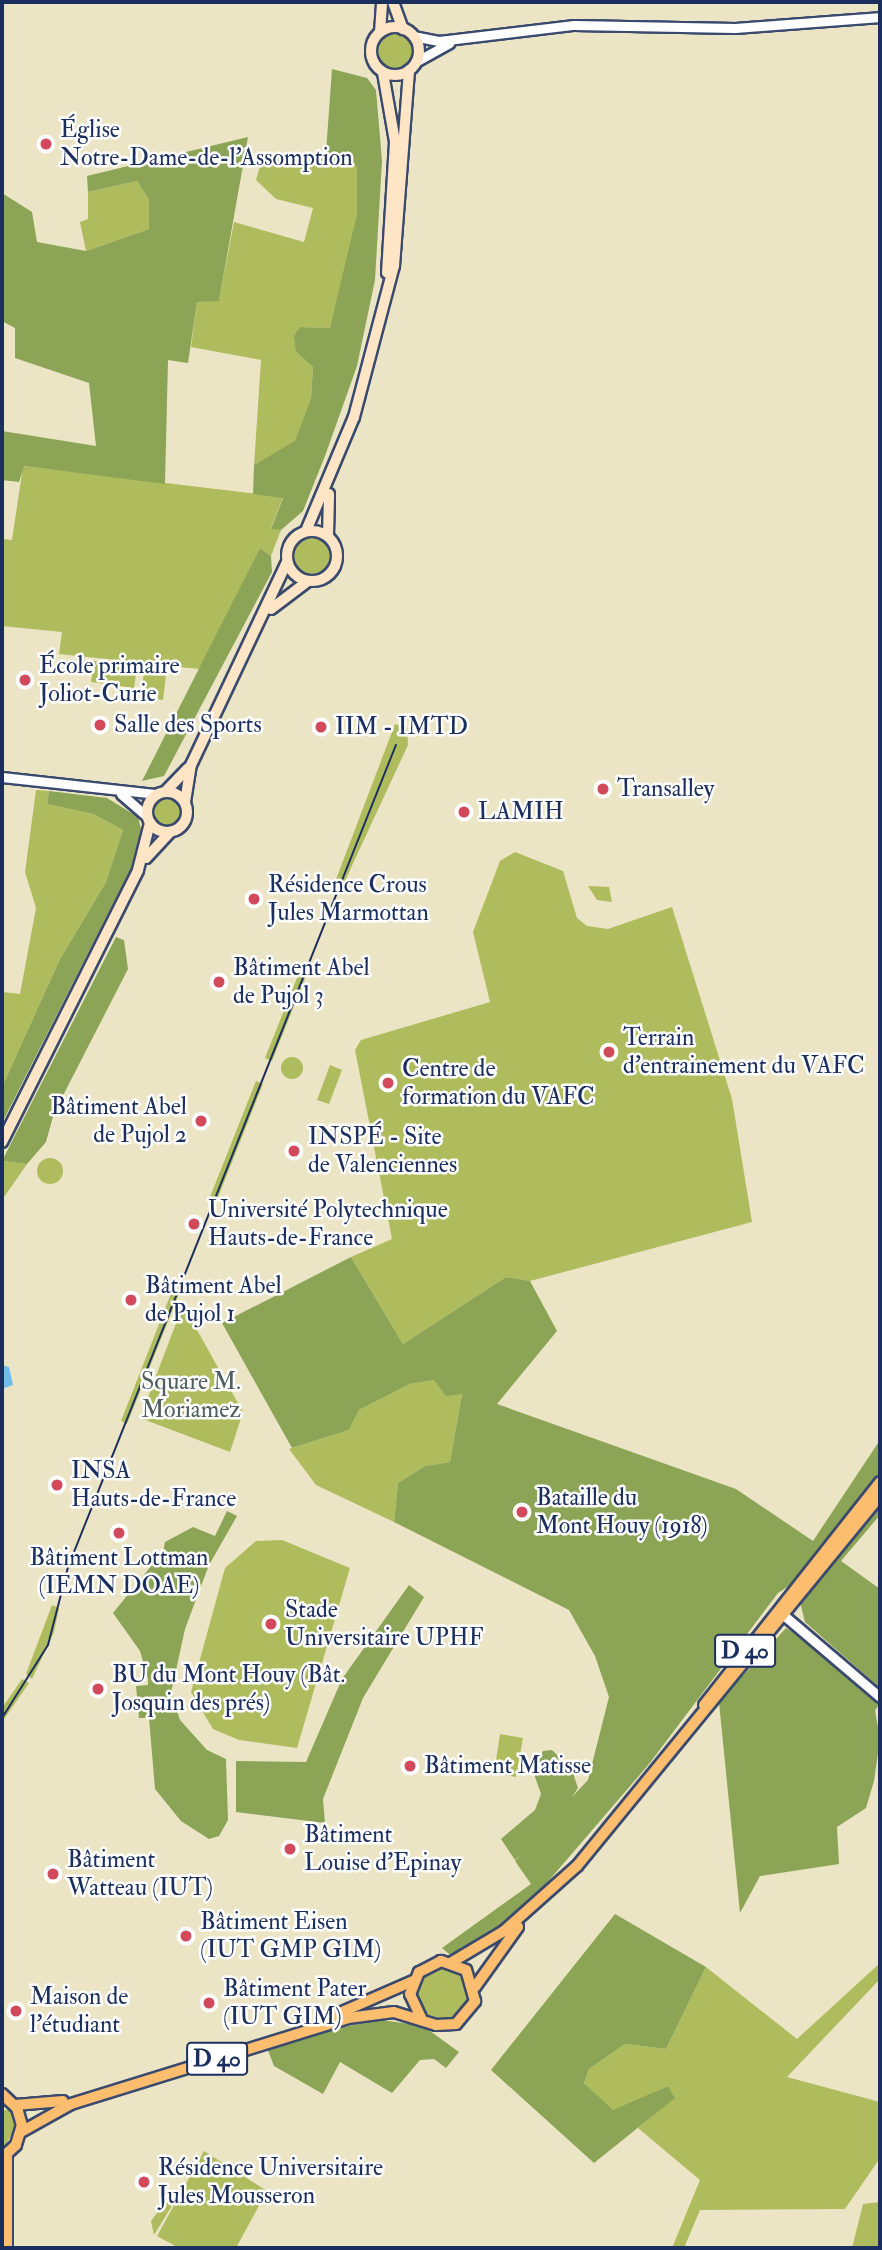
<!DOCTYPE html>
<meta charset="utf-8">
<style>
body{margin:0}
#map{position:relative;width:882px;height:2250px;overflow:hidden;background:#ebe5c6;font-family:"IM FELL Double Pica",serif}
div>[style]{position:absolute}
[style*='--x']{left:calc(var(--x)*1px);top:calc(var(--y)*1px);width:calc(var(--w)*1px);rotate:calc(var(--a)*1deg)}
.green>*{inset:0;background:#afbc5e}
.round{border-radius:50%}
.forest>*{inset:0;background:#8ba455}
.water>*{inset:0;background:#72bceb}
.roads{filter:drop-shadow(2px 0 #3a4a6e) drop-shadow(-2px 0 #3a4a6e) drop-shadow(0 2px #3a4a6e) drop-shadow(0 -2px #3a4a6e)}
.tertiary>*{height:9px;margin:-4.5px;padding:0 4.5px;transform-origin:4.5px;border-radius:4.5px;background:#fff}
.secondary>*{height:10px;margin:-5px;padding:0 5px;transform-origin:5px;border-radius:5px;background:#fee5c5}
.secondary>.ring{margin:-5px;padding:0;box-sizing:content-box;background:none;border:10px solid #fee5c5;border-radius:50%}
.primary>*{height:10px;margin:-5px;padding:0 5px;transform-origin:5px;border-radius:5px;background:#fcbd6f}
.tram>*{height:2px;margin:-1px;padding:0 1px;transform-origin:1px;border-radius:1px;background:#1b2f5e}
.dots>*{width:19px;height:19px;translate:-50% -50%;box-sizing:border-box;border:4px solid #fff;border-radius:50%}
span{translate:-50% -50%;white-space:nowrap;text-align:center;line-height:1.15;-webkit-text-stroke:5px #fff;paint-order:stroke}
.shield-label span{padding:2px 5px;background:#fff;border:2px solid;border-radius:5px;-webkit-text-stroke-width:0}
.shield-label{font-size:23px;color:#1b2f5e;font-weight:700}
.poi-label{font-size:24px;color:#1b2f5e}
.left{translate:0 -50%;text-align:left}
.right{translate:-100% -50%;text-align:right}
.park-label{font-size:24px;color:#4f605e}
.frame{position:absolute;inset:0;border:4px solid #1b2f5e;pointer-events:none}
</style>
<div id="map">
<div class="green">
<div class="round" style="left:377px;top:34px;width:36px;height:36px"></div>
<div style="clip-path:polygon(326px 152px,358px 167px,357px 214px,346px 270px,330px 328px,300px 327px,296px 352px,313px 367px,311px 398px,295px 442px,254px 465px,261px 360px,191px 347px,197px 302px,219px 300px,234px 222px,304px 242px,313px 208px,276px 199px,256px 180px,262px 159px)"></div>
<div style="clip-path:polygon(137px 181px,149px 200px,149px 229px,86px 251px,80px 222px,88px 219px,88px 192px)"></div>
<div style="clip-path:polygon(23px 466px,283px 497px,271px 528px,281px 530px,271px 556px,260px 548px,201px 669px,167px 666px,163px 700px,141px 697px,145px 663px,59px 654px,62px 632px,2px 626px,2px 539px,12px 540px)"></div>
<div class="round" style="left:293px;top:537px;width:38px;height:38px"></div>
<div style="clip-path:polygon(94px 661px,137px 667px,134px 688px,91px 682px)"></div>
<div style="clip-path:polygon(395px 724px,407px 727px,408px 745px,343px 885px,335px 882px)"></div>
<div style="clip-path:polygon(36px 790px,49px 791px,47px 804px,93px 814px,123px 830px,106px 882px,60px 959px,2px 1087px,2px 992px,20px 994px,36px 908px,25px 872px)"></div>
<div class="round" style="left:153px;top:798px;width:28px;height:28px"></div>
<div style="clip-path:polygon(515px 852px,563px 871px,577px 918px,587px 926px,608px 929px,672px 907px,732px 1099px,752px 1222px,530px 1281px,506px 1277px,403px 1344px,351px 1257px,392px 1239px,355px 1050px,361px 1040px,490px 1002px,473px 932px,500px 861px)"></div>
<div style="clip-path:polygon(588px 886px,609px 887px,612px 902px,597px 900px)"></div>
<div style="clip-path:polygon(301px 968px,308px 971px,272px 1061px,265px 1058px)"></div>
<div class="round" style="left:281px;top:1057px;width:22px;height:22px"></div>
<div style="clip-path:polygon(330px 1065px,342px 1070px,329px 1104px,317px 1100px)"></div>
<div style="clip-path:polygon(256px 1081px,263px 1084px,215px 1205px,208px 1202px)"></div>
<div class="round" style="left:37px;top:1158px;width:26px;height:26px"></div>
<div style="clip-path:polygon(2px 1161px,27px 1164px,2px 1200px)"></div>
<div style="clip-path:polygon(172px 1291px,179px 1294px,127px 1424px,121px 1421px)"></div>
<div style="clip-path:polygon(183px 1305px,243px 1412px,230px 1452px,140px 1418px)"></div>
<div style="clip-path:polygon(434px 1380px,462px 1394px,450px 1462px,425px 1466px,398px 1483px,394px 1522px,316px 1485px,289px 1449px,349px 1430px,359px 1410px,410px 1384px)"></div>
<div style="clip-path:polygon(282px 1540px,350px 1568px,297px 1748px,239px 1740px,213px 1729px,191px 1692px,225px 1568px,256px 1541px)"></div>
<div style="clip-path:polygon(52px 1605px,59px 1608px,54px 1632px,32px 1679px,26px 1674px)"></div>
<div style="clip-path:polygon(22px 1679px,29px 1683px,2px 1722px,2px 1708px)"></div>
<div style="clip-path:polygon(500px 1734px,523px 1738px,516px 1777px,494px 1773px)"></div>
<div style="clip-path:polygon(880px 1963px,880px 1979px,787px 2077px,880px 2102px,880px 2158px,845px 2209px,700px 2210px,684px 2248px,672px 2248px,700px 2180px,638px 2128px,674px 2097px,668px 2086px,613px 2111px,584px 2083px,589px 2069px,625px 2044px,666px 2049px,706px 1967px,797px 2039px)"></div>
<div class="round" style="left:417px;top:1968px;width:52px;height:52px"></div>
<div style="clip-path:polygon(2px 2110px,11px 2110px,16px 2126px,2px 2152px)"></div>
<div style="clip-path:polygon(204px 2151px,267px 2191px,236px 2248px,179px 2248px,157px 2236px)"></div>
<div style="clip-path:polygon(167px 2199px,175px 2201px,154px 2235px,151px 2221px)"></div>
<div style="clip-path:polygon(880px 2202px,880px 2248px,852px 2248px,863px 2204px)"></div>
</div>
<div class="forest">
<div style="clip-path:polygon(332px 69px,367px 78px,376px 90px,382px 161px,375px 280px,357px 366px,325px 456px,303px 511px,281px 530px,271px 529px,283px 498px,253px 494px,254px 465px,295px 441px,311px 398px,313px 367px,296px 352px,294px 336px,300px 327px,330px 328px,357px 214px,357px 167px,326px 152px)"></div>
<div style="clip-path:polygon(248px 137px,219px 301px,197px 302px,188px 363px,168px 360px,165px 484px,24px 466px,19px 482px,2px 480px,2px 431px,96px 446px,89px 383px,15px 358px,15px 328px,2px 321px,2px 193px,32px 212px,37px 242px,86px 251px,149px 229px,149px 200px,137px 181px,88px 192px,87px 176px)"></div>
<div style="clip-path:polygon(260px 548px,271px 556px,272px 572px,164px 776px,142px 781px)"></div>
<div style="clip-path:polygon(49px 791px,107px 798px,138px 817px,142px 833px,132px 866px,2px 1123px,2px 1087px,60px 959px,106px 882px,123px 830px,93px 814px,47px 804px)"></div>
<div style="clip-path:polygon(116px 937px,124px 940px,128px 969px,54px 1113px,46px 1142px,27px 1164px,2px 1161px)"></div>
<div style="clip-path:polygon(351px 1257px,403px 1344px,506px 1277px,530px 1281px,557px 1331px,497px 1404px,736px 1489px,813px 1541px,880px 1440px,880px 1475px,795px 1582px,778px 1593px,649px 1764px,533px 1899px,465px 1952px,450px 1955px,442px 1948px,531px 1884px,515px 1861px,521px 1854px,515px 1860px,501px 1839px,535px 1810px,541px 1794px,533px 1771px,543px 1751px,552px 1750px,572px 1770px,578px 1788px,572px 1797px,588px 1780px,609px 1697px,595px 1656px,569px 1610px,394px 1522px,398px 1483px,425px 1466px,450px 1462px,462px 1394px,446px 1396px,434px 1380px,410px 1384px,359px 1410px,349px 1430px,292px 1448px,222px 1323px)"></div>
<div style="clip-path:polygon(880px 1504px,880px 1515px,841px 1561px,880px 1589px,880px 1688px,805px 1622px,800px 1602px)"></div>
<div style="clip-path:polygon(227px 1511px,237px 1516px,209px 1565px,185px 1629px,171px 1693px,180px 1720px,207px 1750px,226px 1759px,228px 1820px,219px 1836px,209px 1839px,181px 1821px,155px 1789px,149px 1718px,139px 1718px,136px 1686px,148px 1685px,148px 1679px,140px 1651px,113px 1613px,152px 1565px,160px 1566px,165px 1542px,193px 1527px,215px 1536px)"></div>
<div style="clip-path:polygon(409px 1585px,424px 1597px,363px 1698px,323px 1799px,325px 1823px,236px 1812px,236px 1761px,306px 1762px,342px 1679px)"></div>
<div style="clip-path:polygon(786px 1628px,816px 1646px,880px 1704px,875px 1710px,880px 1739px,874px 1781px,866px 1808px,837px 1827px,839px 1864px,760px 1876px,740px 1913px,719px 1702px)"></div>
<div style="clip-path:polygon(615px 1914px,706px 1967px,666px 2049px,625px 2044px,589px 2069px,584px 2083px,613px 2110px,668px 2086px,675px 2098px,594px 2163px,491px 2070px)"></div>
<div style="clip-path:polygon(375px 2019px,423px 2026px,459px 2052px,446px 2068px,434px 2059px,420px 2060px,392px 2093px,340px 2062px,323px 2094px,274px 2066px,267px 2048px)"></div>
</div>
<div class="water">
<div style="clip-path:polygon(2px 1365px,9px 1367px,13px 1385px,2px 1389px)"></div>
</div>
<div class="roads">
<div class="tertiary">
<div style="--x:413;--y:36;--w:26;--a:11"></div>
<div style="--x:439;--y:41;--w:136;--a:-6.8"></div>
<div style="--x:574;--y:25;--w:161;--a:1.1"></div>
<div style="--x:735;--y:28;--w:145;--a:-4.3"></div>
<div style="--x:417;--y:61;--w:37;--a:-29"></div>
<div style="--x:2;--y:777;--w:156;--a:6.3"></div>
<div style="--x:121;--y:794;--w:35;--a:41"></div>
<div style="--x:780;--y:1612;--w:131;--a:40.4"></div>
</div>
<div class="secondary">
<div style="--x:393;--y:2;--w:29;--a:70"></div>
<div class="ring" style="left:371px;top:27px;width:38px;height:38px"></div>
<div style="--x:380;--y:32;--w:30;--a:-86"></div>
<div style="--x:383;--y:73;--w:70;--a:80.1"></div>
<div style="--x:395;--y:142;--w:131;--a:93.5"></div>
<div class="ring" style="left:287px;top:531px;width:40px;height:40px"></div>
<div style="--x:306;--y:531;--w:124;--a:-67.2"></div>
<div style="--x:354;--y:417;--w:156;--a:-75.2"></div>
<div style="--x:394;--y:266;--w:196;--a:-85.6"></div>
<div style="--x:328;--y:536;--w:42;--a:-88.6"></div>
<div style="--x:271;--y:609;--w:46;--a:-37.1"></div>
<div class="ring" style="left:147px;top:792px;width:30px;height:30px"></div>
<div style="--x:165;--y:792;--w:33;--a:-46"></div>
<div style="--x:185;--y:802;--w:37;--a:-81"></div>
<div style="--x:191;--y:765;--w:225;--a:-64.7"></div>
<div style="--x:146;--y:858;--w:35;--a:-47"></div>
<div style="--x:2;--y:1142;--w:304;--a:-63.4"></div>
<div style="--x:138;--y:870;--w:49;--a:-75.7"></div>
</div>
<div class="primary">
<div style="--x:704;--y:1705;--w:284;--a:-51.7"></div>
<div style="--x:452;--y:1962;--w:61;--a:-30.8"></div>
<div style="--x:504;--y:1931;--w:98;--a:-41.7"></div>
<div style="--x:577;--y:1866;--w:478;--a:-50.7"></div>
<div style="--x:475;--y:1987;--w:74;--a:-54.4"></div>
<div style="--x:335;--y:2015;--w:85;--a:-23.6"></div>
<div style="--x:2;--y:2094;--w:21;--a:43"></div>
<div style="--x:17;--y:2108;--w:18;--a:74"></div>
<div style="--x:22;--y:2125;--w:21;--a:107"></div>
<div style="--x:16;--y:2145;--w:18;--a:137"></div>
<div style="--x:15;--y:2105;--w:48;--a:-4.8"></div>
<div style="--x:21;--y:2132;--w:57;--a:-29.2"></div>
<div style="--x:71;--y:2104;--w:290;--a:-17.2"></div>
<div style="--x:348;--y:2018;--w:46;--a:-7.4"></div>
<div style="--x:394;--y:2012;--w:44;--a:17.2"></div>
<div style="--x:436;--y:2025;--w:20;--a:-3"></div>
<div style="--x:456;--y:2024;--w:30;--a:-50"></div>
<div style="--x:475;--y:2001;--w:32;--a:-106"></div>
<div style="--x:466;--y:1970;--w:27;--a:-160"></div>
<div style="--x:441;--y:1961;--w:25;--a:153"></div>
<div style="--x:419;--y:1972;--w:24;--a:112"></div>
<div style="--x:410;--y:1994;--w:26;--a:65"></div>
<div style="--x:7;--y:2155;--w:93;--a:90"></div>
</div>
</div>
<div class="tram">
<div style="--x:2;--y:1718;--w:86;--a:-57.8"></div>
<div style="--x:48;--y:1645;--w:81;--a:-75.6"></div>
<div style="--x:68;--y:1567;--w:885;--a:-68.25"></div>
</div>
<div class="dots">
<div style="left:46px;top:144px;background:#d1495b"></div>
<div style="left:25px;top:680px;background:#d1495b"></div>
<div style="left:100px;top:725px;background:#d1495b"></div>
<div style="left:321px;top:727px;background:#d1495b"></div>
<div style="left:603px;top:789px;background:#d1495b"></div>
<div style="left:464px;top:812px;background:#d1495b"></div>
<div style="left:254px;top:899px;background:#d1495b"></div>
<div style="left:219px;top:982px;background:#d1495b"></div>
<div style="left:609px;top:1052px;background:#d1495b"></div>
<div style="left:388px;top:1083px;background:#d1495b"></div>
<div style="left:201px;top:1121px;background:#d1495b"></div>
<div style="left:294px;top:1151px;background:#d1495b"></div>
<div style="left:194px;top:1224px;background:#d1495b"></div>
<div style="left:131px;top:1300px;background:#d1495b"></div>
<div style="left:57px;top:1485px;background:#d1495b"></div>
<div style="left:522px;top:1512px;background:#d1495b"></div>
<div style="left:119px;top:1533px;background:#d1495b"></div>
<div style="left:271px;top:1624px;background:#d1495b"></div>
<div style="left:98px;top:1689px;background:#d1495b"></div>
<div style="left:410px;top:1766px;background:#d1495b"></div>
<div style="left:290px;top:1849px;background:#d1495b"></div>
<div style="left:53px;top:1874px;background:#d1495b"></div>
<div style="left:186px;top:1936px;background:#d1495b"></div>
<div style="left:209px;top:2003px;background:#d1495b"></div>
<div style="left:16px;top:2011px;background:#d1495b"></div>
<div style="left:144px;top:2182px;background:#d1495b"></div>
</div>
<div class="shield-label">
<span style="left:745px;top:1651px">D 40</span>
<span style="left:217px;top:2059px">D 40</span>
</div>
<div class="poi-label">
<span class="left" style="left:60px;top:144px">Église<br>Notre-Dame-de-l'Assomption</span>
<span class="left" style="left:39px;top:680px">École primaire<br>Joliot-Curie</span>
<span class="left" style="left:114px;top:725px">Salle des Sports</span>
<span class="left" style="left:335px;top:727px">IIM - IMTD</span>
<span class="left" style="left:617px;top:789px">Transalley</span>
<span class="left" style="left:478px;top:812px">LAMIH</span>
<span class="left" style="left:268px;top:899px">Résidence Crous<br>Jules Marmottan</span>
<span class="left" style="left:233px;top:982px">Bâtiment Abel<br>de Pujol 3</span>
<span class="left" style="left:623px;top:1052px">Terrain<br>d'entrainement du VAFC</span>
<span class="left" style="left:402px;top:1083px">Centre de<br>formation du VAFC</span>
<span class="right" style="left:187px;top:1121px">Bâtiment Abel<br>de Pujol 2</span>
<span class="left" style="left:308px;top:1151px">INSPÉ - Site<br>de Valenciennes</span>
<span class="left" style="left:208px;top:1224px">Université Polytechnique<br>Hauts-de-France</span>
<span class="left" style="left:145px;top:1300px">Bâtiment Abel<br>de Pujol 1</span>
<span class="left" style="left:71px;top:1485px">INSA<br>Hauts-de-France</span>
<span class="left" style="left:536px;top:1512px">Bataille du<br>Mont Houy (1918)</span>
<span style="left:119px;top:1572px">Bâtiment Lottman<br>(IEMN DOAE)</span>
<span class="left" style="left:285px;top:1624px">Stade<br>Universitaire UPHF</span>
<span class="left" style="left:112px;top:1689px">BU du Mont Houy (Bât.<br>Josquin des prés)</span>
<span class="left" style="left:424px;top:1766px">Bâtiment Matisse</span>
<span class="left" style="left:304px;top:1849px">Bâtiment<br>Louise d'Epinay</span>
<span class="left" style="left:67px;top:1874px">Bâtiment<br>Watteau (IUT)</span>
<span class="left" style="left:200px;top:1936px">Bâtiment Eisen<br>(IUT GMP GIM)</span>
<span class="left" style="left:223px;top:2003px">Bâtiment Pater<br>(IUT GIM)</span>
<span class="left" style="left:30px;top:2011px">Maison de<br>l'étudiant</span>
<span class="left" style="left:158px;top:2182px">Résidence Universitaire<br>Jules Mousseron</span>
</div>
<div class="park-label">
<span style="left:191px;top:1396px">Square M.<br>Moriamez</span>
</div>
<div class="frame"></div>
</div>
